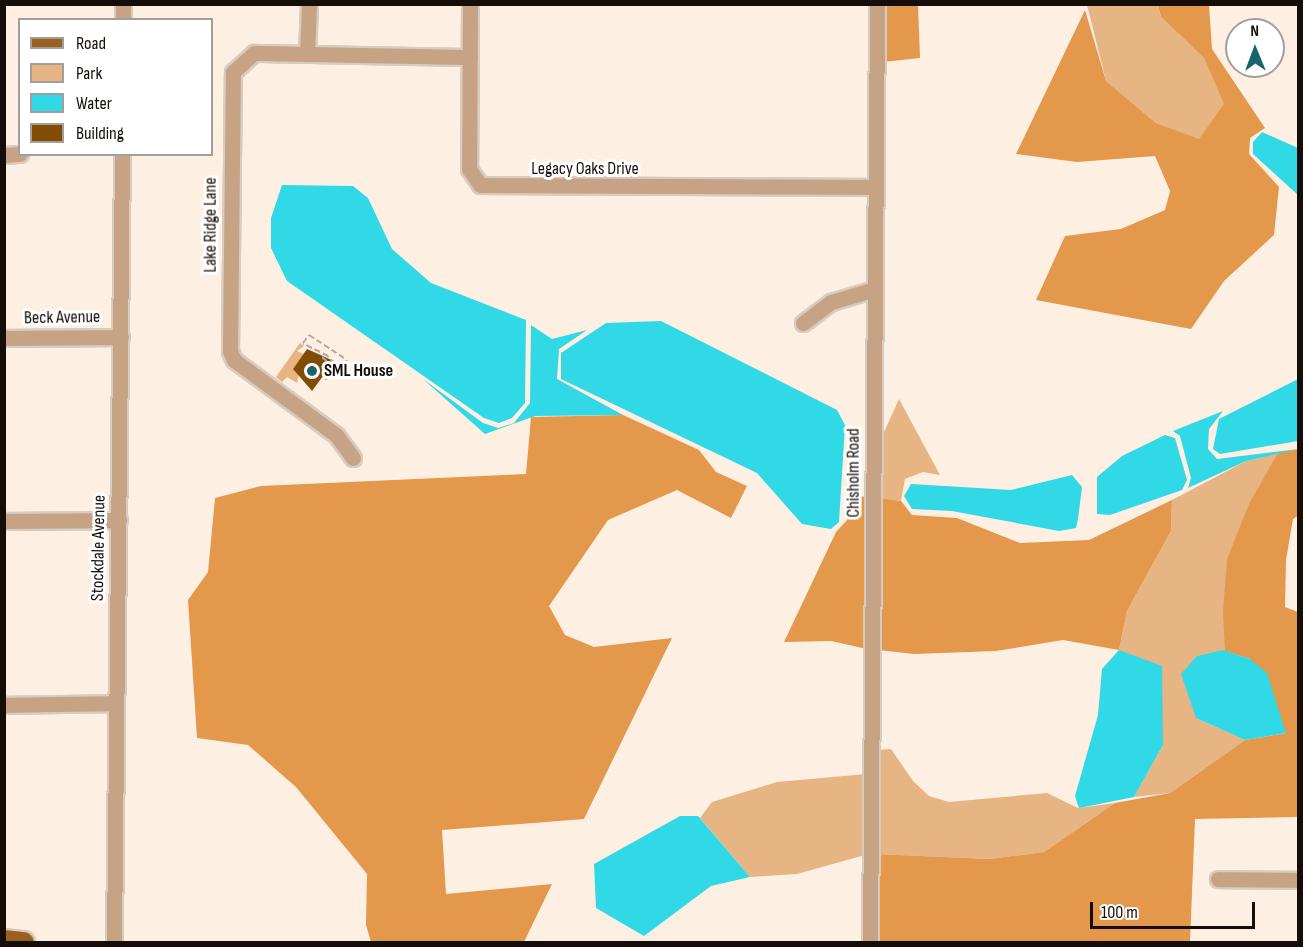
<!DOCTYPE html>
<style>
body{margin:0}
#map{position:relative;width:1303px;height:947px;overflow:hidden;background:#fdefe2;font-family:"Sofia Sans Condensed",sans-serif}
div>[style]{position:absolute}
[style*='--x']{left:calc(var(--x)*1px);top:calc(var(--y)*1px);width:calc(var(--w)*1px);rotate:calc(var(--a)*1deg)}
.green>*{inset:0;background:#e7b483}
.forest>*{inset:0;background:#e3984b}
.water>*{inset:0;background:#31d8e6}
.building>*{inset:0;background:#814c06}
.path>*{height:2px;margin-top:-1px;transform-origin:0;background:repeating-linear-gradient(90deg,#b6aa9f 0 6px,transparent 0 9px)}
.roads{filter:drop-shadow(2px 0 #d8cbbf) drop-shadow(-2px 0 #d8cbbf) drop-shadow(0 2px #d8cbbf) drop-shadow(0 -2px #d8cbbf)}
.minor>*{height:15px;margin:-7.5px;padding:0 7.5px;transform-origin:7.5px;border-radius:7.5px;background:#c5a384}
.major>*{height:20px;margin:-10px;padding:0 10px;transform-origin:10px;border-radius:10px;background:#9b601d}
.dots>*{width:16px;height:16px;translate:-50% -50%;box-sizing:border-box;border:3px solid #fff;border-radius:50%}
span{translate:-50% -50%;white-space:nowrap;text-align:center;line-height:1.15;-webkit-text-stroke:6px #fff;paint-order:stroke}
.street-label{font-size:18px;color:#150d07}
.poi-label{font-size:18px;color:#150d07;font-weight:700}
.left{translate:0 -50%;text-align:left}
.frame{position:absolute;inset:0;border:6px solid #150d07;pointer-events:none}
.legend{position:absolute;left:18px;top:18px;width:195px;height:138px;box-sizing:border-box;background:#fff;border:2px solid #a19e9c;margin:0;padding:8px 10px;list-style:none;font-size:18px;color:#150d07}
.legend li{display:flex;align-items:center;gap:12px;height:30px}
.legend b{width:30px;border:2px solid #a19e9c}
.north{position:absolute;left:1225px;top:18px;width:60px;height:60px;box-sizing:border-box;background:#fff;border:2px solid #a19e9c;border-radius:50%;rotate:359deg;font-size:16px;font-weight:700;line-height:24px;text-align:center;color:#150d07}
.north::after{content:'';display:block;margin:auto;width:21px;height:27px;background:#16656b;clip-path:polygon(50% 0,100% 100%,50% 72%,0 100%)}
.scale{position:absolute;left:1090px;top:902px;width:165px;height:27px;box-sizing:border-box;border:3px solid #150d07;border-top:0;padding-left:8px;font-size:18px;line-height:21px;white-space:nowrap;color:#150d07;-webkit-text-stroke:4px #fff;paint-order:stroke}
</style>
<div id="map">
<div class="green">
<div style="clip-path:polygon(1087px 5px,1158px 5px,1161px 17px,1204px 58px,1225px 105px,1199px 140px,1156px 123px,1106px 81px)"></div>
<div style="clip-path:polygon(300px 343px,304px 346px,297px 351px,304px 354px,293px 369px,299px 374px,297px 383px,287px 377px,282px 382px,276px 377px)"></div>
<div style="clip-path:polygon(899px 399px,940px 475px,923px 472px,905px 479px,901px 501px,879px 498px,880px 441px)"></div>
<div style="clip-path:polygon(1278px 453px,1227px 559px,1225px 651px,1197px 656px,1196px 718px,1245px 740px,1170px 793px,1134px 797px,1163px 745px,1160px 706px,1119px 650px,1127px 611px,1171px 531px,1172px 500px,1246px 461px)"></div>
<div style="clip-path:polygon(891px 749px,913px 781px,929px 796px,949px 802px,1047px 793px,1078px 808px,1115px 803px,1044px 852px,990px 859px,876px 854px,877px 750px)"></div>
<div style="clip-path:polygon(866px 774px,865px 855px,797px 874px,750px 877px,700px 818px,712px 802px,777px 782px)"></div>
</div>
<div class="forest">
<div style="clip-path:polygon(883px 5px,918px 5px,920px 58px,883px 62px)"></div>
<div style="clip-path:polygon(1158px 5px,1209px 5px,1212px 49px,1265px 128px,1250px 138px,1249px 154px,1279px 187px,1274px 235px,1224px 281px,1191px 329px,1036px 300px,1065px 236px,1121px 229px,1165px 210px,1170px 191px,1155px 156px,1077px 162px,1016px 154px,1085px 10px,1106px 81px,1156px 123px,1199px 139px,1224px 104px,1204px 58px,1161px 17px)"></div>
<div style="clip-path:polygon(623px 415px,699px 450px,716px 472px,747px 486px,731px 518px,677px 490px,608px 520px,549px 606px,565px 635px,594px 647px,672px 638px,584px 819px,442px 830px,446px 894px,552px 884px,524px 942px,371px 942px,366px 925px,367px 874px,296px 787px,248px 745px,197px 738px,188px 600px,208px 572px,215px 498px,261px 486px,526px 474px,531px 417px)"></div>
<div style="clip-path:polygon(1298px 449px,1298px 516px,1293px 519px,1286px 560px,1285px 607px,1298px 612px,1298px 817px,1195px 819px,1190px 942px,875px 942px,876px 854px,990px 859px,1044px 852px,1115px 803px,1170px 793px,1245px 740px,1286px 733px,1250px 659px,1225px 651px,1223px 611px,1227px 559px,1249px 504px,1278px 453px)"></div>
<div style="clip-path:polygon(853px 496px,868px 497px,867px 649px,831px 641px,784px 642px,836px 532px,847px 520px)"></div>
<div style="clip-path:polygon(879px 498px,901px 501px,912px 515px,957px 518px,1020px 543px,1089px 540px,1172px 500px,1171px 531px,1127px 611px,1119px 650px,1063px 640px,996px 651px,914px 654px,878px 650px)"></div>
</div>
<div class="water">
<div style="clip-path:polygon(1262px 132px,1298px 148px,1298px 195px,1253px 154px,1253px 142px)"></div>
<div style="clip-path:polygon(282px 185px,353px 186px,368px 198px,392px 249px,431px 283px,526px 320px,525px 403px,512px 418px,499px 423px,484px 418px,287px 281px,271px 248px,271px 218px)"></div>
<div style="clip-path:polygon(661px 321px,837px 410px,845px 425px,839px 522px,831px 529px,802px 524px,757px 473px,561px 379px,561px 353px,606px 323px)"></div>
<div style="clip-path:polygon(531px 325px,552px 339px,587px 330px,559px 349px,557px 379px,623px 415px,535px 416px,485px 434px,423px 379px,483px 423px,498px 428px,514px 423px,530px 403px)"></div>
<div style="clip-path:polygon(1298px 379px,1298px 441px,1220px 454px,1213px 449px,1219px 419px)"></div>
<div style="clip-path:polygon(1223px 411px,1209px 429px,1208px 449px,1217px 459px,1298px 449px,1246px 461px,1188px 488px,1191px 478px,1180px 436px,1173px 431px)"></div>
<div style="clip-path:polygon(1165px 435px,1175px 438px,1187px 480px,1182px 490px,1110px 515px,1097px 514px,1097px 477px,1122px 456px)"></div>
<div style="clip-path:polygon(1072px 475px,1082px 487px,1078px 519px,1076px 528px,1059px 531px,952px 511px,912px 509px,904px 496px,911px 484px,1011px 490px)"></div>
<div style="clip-path:polygon(1119px 650px,1162px 666px,1163px 745px,1134px 797px,1079px 808px,1075px 796px,1098px 715px,1102px 669px)"></div>
<div style="clip-path:polygon(1223px 650px,1250px 659px,1267px 673px,1286px 733px,1245px 740px,1196px 718px,1181px 674px,1197px 656px)"></div>
<div style="clip-path:polygon(680px 816px,698px 816px,750px 877px,711px 886px,644px 936px,596px 908px,594px 864px)"></div>
</div>
<div class="building">
<div style="clip-path:polygon(307px 349px,334px 361px,312px 391px,293px 369px)"></div>
</div>
<div class="path">
<div style="--x:309;--y:335;--w:45;--a:33.3"></div>
<div style="--x:347;--y:360;--w:13;--a:122"></div>
<div style="--x:340;--y:371;--w:19;--a:-129"></div>
<div style="--x:328;--y:356;--w:28;--a:-153"></div>
<div style="--x:303;--y:343;--w:10;--a:-53"></div>
<div style="--x:322;--y:357;--w:13;--a:42"></div>
<div style="--x:332;--y:366;--w:17;--a:114"></div>
</div>
<div class="roads">
<div class="minor">
<div style="--x:470;--y:4;--w:165;--a:90.3"></div>
<div style="--x:469;--y:169;--w:19;--a:55"></div>
<div style="--x:480;--y:185;--w:396;--a:0.3"></div>
<div style="--x:123;--y:20;--w:16;--a:-90"></div>
<div style="--x:307;--y:54;--w:50;--a:-87.7"></div>
<div style="--x:4;--y:155;--w:16;--a:-4"></div>
<div style="--x:803;--y:323;--w:35;--a:-37"></div>
<div style="--x:831;--y:302;--w:46;--a:-16.5"></div>
<div style="--x:4;--y:338;--w:117;--a:-0.5"></div>
<div style="--x:353;--y:458;--w:29;--a:-126"></div>
<div style="--x:336;--y:435;--w:127;--a:-143.7"></div>
<div style="--x:234;--y:360;--w:10;--a:-114"></div>
<div style="--x:230;--y:351;--w:279;--a:-89.4"></div>
<div style="--x:233;--y:72;--w:28;--a:-42"></div>
<div style="--x:254;--y:53;--w:216;--a:1.1"></div>
<div style="--x:4;--y:521;--w:115;--a:-0.5"></div>
<div style="--x:4;--y:705;--w:112;--a:-1"></div>
<div style="--x:1218;--y:879;--w:80;--a:0.7"></div>
<div style="--x:114;--y:942;--w:788;--a:-89.42"></div>
<div style="--x:870;--y:942;--w:938;--a:-89.57"></div>
</div>
<div class="major">
<div style="--x:4;--y:940;--w:20;--a:6"></div>
</div>
</div>
<div class="dots">
<div style="left:312px;top:371px;background:#16656b"></div>
</div>
<div class="street-label">
<span style="left:585px;top:169px">Legacy Oaks Drive</span>
<span style="left:211px;top:225px;rotate:-90deg">Lake Ridge Lane</span>
<span style="left:62px;top:318px;rotate:-1deg">Beck Avenue</span>
<span style="left:854px;top:473px;rotate:-90deg">Chisholm Road</span>
<span style="left:99px;top:548px;rotate:-89deg">Stockdale Avenue</span>
</div>
<div class="poi-label">
<span class="left" style="left:324px;top:371px">SML House</span>
</div>
<div class="frame"></div>
<ul class="legend">
<li><b style="height:8px;background:#9b601d"></b>Road</li>
<li><b style="height:16px;background:#e7b483"></b>Park</li>
<li><b style="height:16px;background:#31d8e6"></b>Water</li>
<li><b style="height:16px;background:#814c06"></b>Building</li>
</ul>
<div class="north">N</div>
<div class="scale">100 m</div>
</div>
